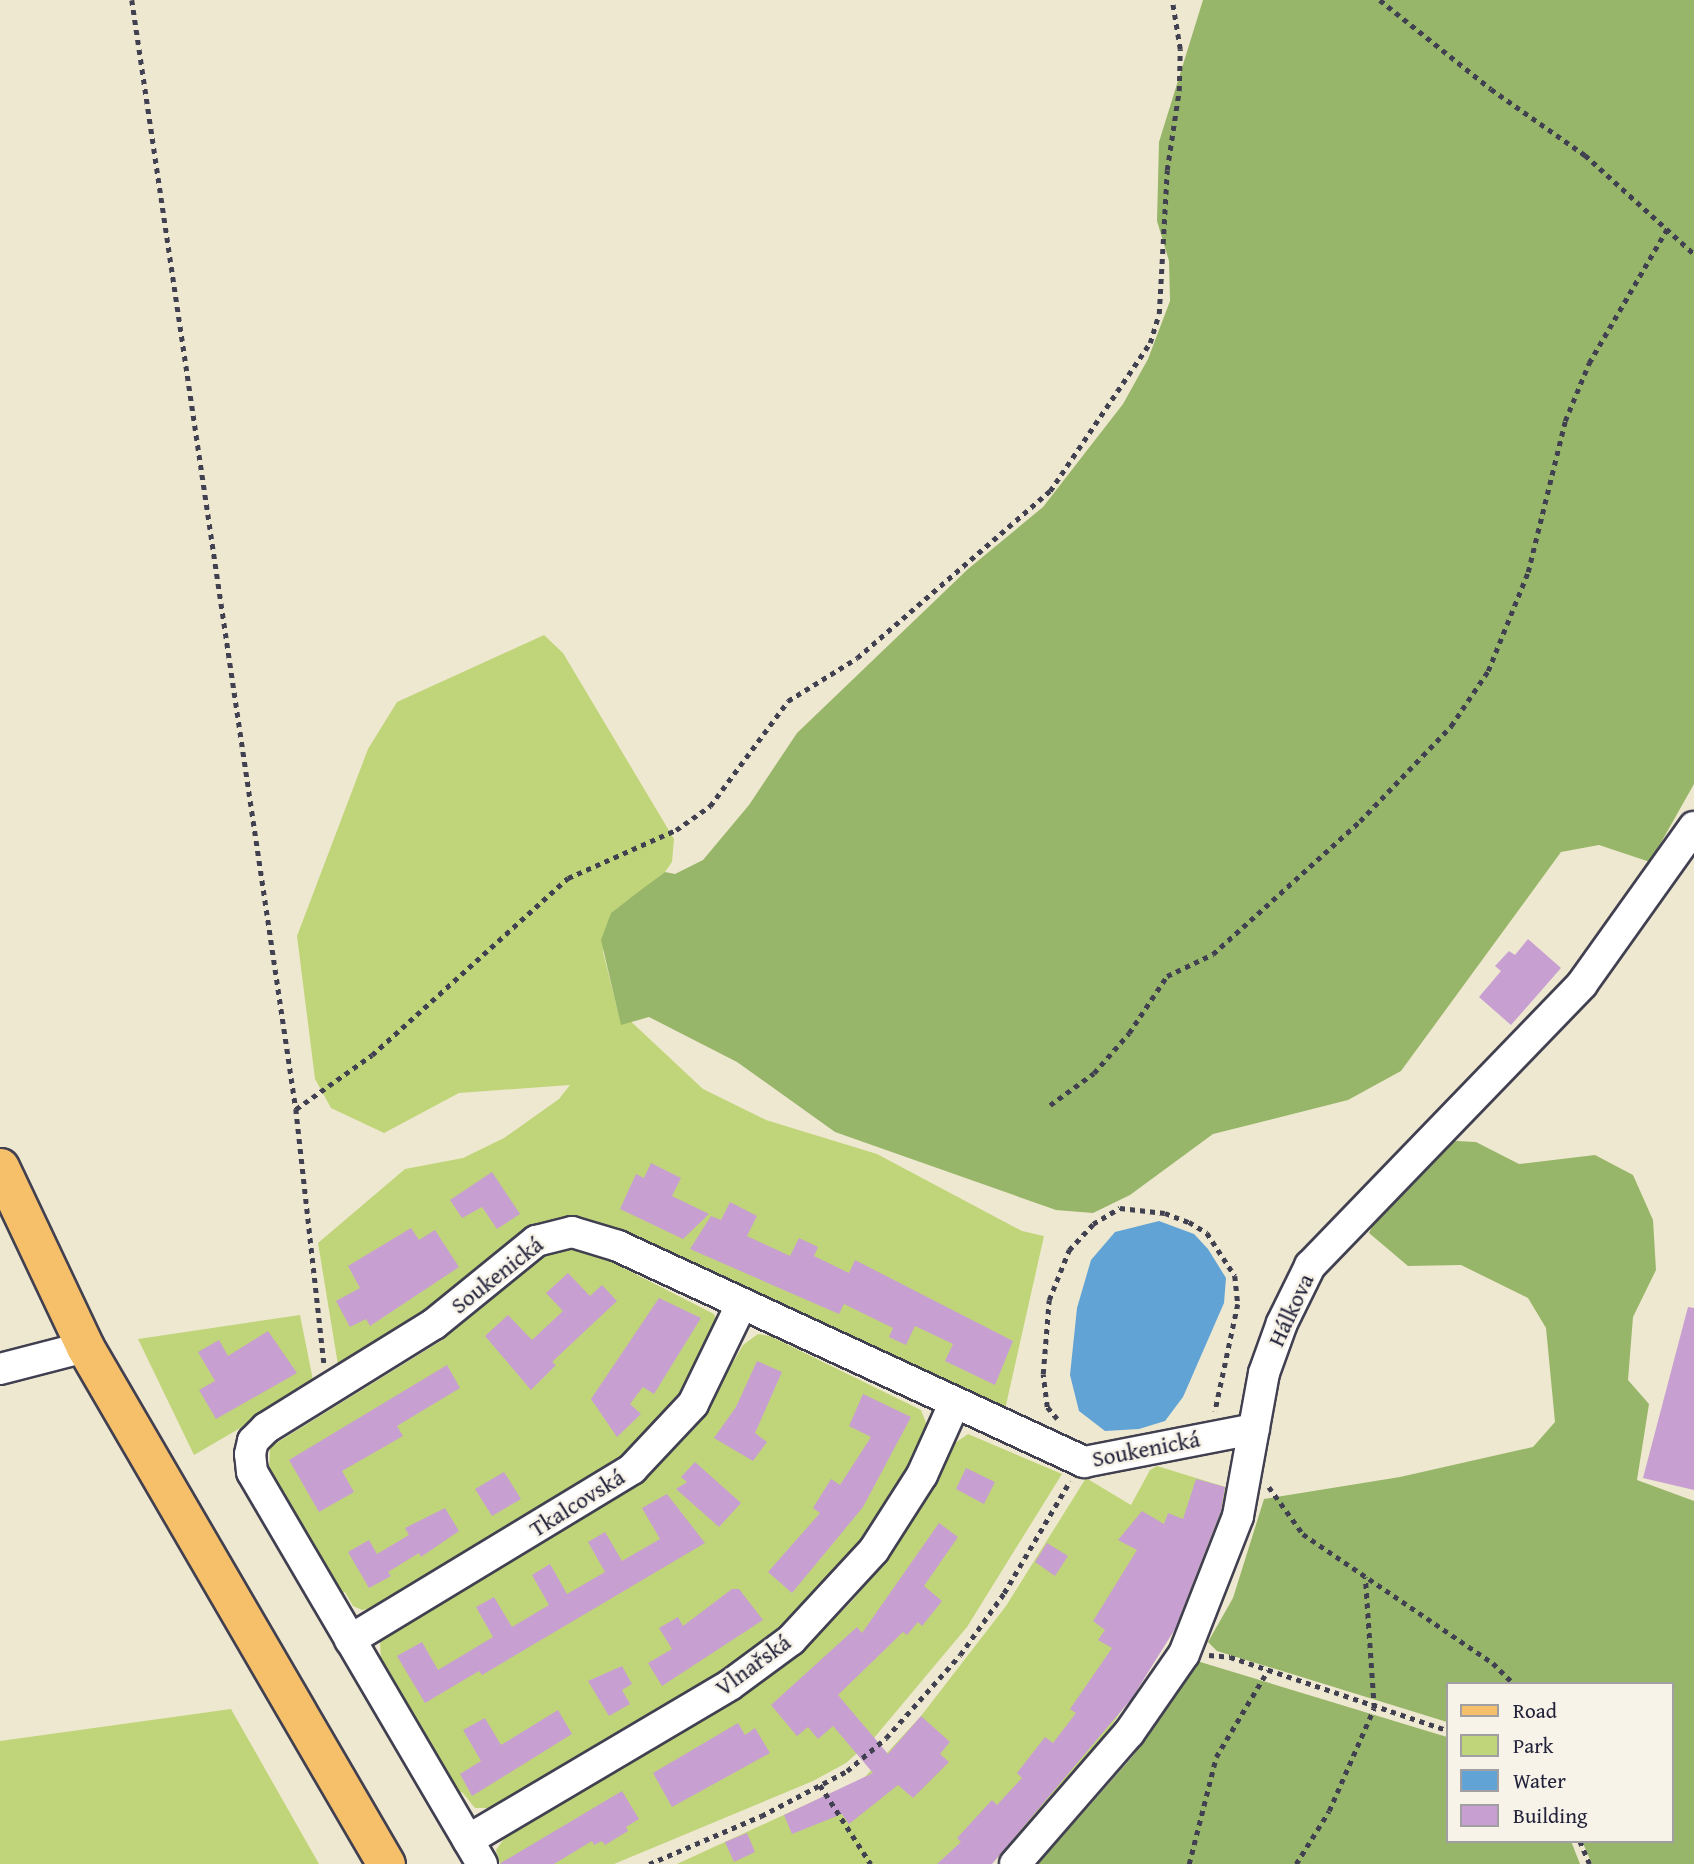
<!DOCTYPE html>
<meta charset="utf-8">
<style>
body{margin:0}
#map{position:relative;width:1694px;height:1864px;overflow:hidden;background:#efe8d0;font-family:"Gentium Book Plus",serif}
div>[style]{position:absolute}
[style*='--x']{left:calc(var(--x)*1px);top:calc(var(--y)*1px);width:calc(var(--w)*1px);rotate:calc(var(--a)*1deg)}
.green>*{inset:0;background:#c0d579}
.forest>*{inset:0;background:#98b669}
.water>*{inset:0;background:#61a3d5}
.building>*{inset:0;background:#c89fd1}
.path>*{height:4.5px;margin-top:-2.25px;transform-origin:0;background:repeating-linear-gradient(90deg,#414051 0 5px,transparent 0 10px)}
.roads{filter:drop-shadow(2px 0 #414051) drop-shadow(-2px 0 #414051) drop-shadow(0 2px #414051) drop-shadow(0 -2px #414051)}
.minor>*{height:30px;margin:-15px;padding:0 15px;transform-origin:15px;border-radius:15px;background:#fff}
.major>*{height:37px;margin:-18.5px;padding:0 18.5px;transform-origin:18.5px;border-radius:18.5px;background:#f6c06b}
span{translate:-50% -50%;white-space:nowrap;text-align:center;line-height:1.15;-webkit-text-stroke:5px #f7f3e8;paint-order:stroke}
.street-label{font-size:23px;color:#22223b}
.legend{position:absolute;left:1446px;top:1682px;width:228px;height:161px;box-sizing:border-box;background:#f7f3e8;border:2px solid #a29fa3;margin:0;padding:9px 12px;list-style:none;font-size:21px;color:#22223b}
.legend li{display:flex;align-items:center;gap:14px;height:35px}
.legend b{width:35px;border:2px solid #a29fa3}
</style>
<div id="map">
<div class="green">
<div style="clip-path:polygon(544px 635px,563px 653px,674px 839px,672px 862px,665px 872px,611px 913px,603px 952px,620px 1019px,624px 1015px,703px 1089px,766px 1120px,877px 1154px,1022px 1231px,1044px 1236px,1004px 1414px,606px 1226px,572px 1216px,536px 1225px,429px 1315px,339px 1371px,318px 1243px,405px 1169px,463px 1158px,504px 1138px,559px 1099px,570px 1085px,459px 1093px,384px 1133px,331px 1108px,315px 1079px,297px 936px,368px 749px,397px 702px)"></div>
<div style="clip-path:polygon(572px 1247px,596px 1254px,714px 1314px,718px 1325px,693px 1381px,668px 1415px,621px 1462px,376px 1607px,362px 1610px,353px 1606px,345px 1592px,341px 1594px,269px 1471px,270px 1447px,444px 1339px,547px 1254px)"></div>
<div style="clip-path:polygon(300px 1315px,314px 1385px,194px 1455px,138px 1339px)"></div>
<div style="clip-path:polygon(758px 1334px,770px 1336px,921px 1410px,928px 1428px,905px 1477px,867px 1537px,794px 1619px,768px 1640px,724px 1671px,492px 1808px,475px 1808px,462px 1792px,458px 1794px,381px 1661px,380px 1641px,648px 1477px,696px 1427px,743px 1345px)"></div>
<div style="clip-path:polygon(968px 1434px,1062px 1474px,967px 1627px,874px 1738px,846px 1763px,813px 1781px,614px 1864px,500px 1864px,496px 1850px,510px 1830px,745px 1693px,802px 1651px,852px 1601px,895px 1549px,952px 1445px)"></div>
<div style="clip-path:polygon(1157px 1466px,1232px 1489px,1200px 1587px,1107px 1733px,1027px 1829px,991px 1864px,677px 1864px,864px 1778px,921px 1716px,1006px 1606px,1086px 1478px,1131px 1505px,1150px 1470px)"></div>
<div style="clip-path:polygon(231px 1709px,319px 1864px,0 1864px,0 1741px)"></div>
</div>
<div class="forest">
<div style="clip-path:polygon(1203px 0,1694px 0,1694px 784px,1650px 862px,1599px 845px,1561px 852px,1401px 1071px,1348px 1100px,1213px 1134px,1130px 1195px,1093px 1213px,1056px 1210px,835px 1132px,737px 1062px,649px 1017px,621px 1025px,601px 940px,611px 913px,638px 892px,665px 872px,675px 874px,703px 860px,749px 805px,797px 733px,968px 569px,1043px 507px,1123px 404px,1148px 359px,1170px 301px,1169px 261px,1157px 221px,1159px 142px)"></div>
<div style="clip-path:polygon(1438px 1140px,1476px 1142px,1519px 1164px,1595px 1155px,1633px 1175px,1653px 1220px,1656px 1270px,1633px 1317px,1628px 1380px,1649px 1404px,1637px 1480px,1694px 1501px,1694px 1864px,1592px 1864px,1582px 1841px,1671px 1841px,1671px 1684px,1447px 1684px,1447px 1722px,1217px 1651px,1208px 1642px,1233px 1598px,1264px 1499px,1400px 1477px,1533px 1447px,1555px 1422px,1546px 1328px,1528px 1298px,1461px 1265px,1408px 1266px,1369px 1233px,1404px 1161px)"></div>
<div style="clip-path:polygon(1197px 1661px,1447px 1737px,1447px 1841px,1571px 1841px,1580px 1864px,1038px 1864px,1133px 1756px)"></div>
</div>
<div class="water">
<div style="clip-path:polygon(1159px 1221px,1194px 1234px,1208px 1249px,1226px 1278px,1224px 1303px,1183px 1397px,1165px 1421px,1139px 1429px,1105px 1431px,1079px 1411px,1070px 1375px,1077px 1308px,1091px 1260px,1115px 1232px)"></div>
</div>
<div class="building">
<div style="clip-path:polygon(1528px 939px,1561px 968px,1511px 1025px,1479px 997px,1501px 971px,1495px 966px,1509px 951px,1515px 955px)"></div>
<div style="clip-path:polygon(651px 1163px,681px 1178px,672px 1196px,709px 1214px,683px 1239px,620px 1209px,636px 1174px,644px 1178px)"></div>
<div style="clip-path:polygon(492px 1172px,520px 1214px,497px 1229px,482px 1207px,462px 1218px,450px 1200px)"></div>
<div style="clip-path:polygon(730px 1202px,757px 1216px,747px 1236px,790px 1256px,799px 1238px,818px 1247px,814px 1256px,849px 1273px,855px 1260px,1013px 1341px,995px 1385px,945px 1361px,953px 1344px,915px 1326px,906px 1345px,889px 1337px,893px 1328px,844px 1304px,839px 1314px,690px 1249px,711px 1216px,721px 1220px)"></div>
<div style="clip-path:polygon(411px 1228px,419px 1240px,435px 1230px,459px 1267px,370px 1326px,366px 1319px,350px 1327px,336px 1301px,360px 1288px,348px 1266px)"></div>
<div style="clip-path:polygon(568px 1273px,590px 1296px,602px 1285px,617px 1301px,552px 1362px,556px 1365px,531px 1390px,485px 1336px,508px 1315px,532px 1340px,563px 1311px,546px 1293px)"></div>
<div style="clip-path:polygon(659px 1298px,701px 1318px,654px 1394px,643px 1387px,630px 1404px,641px 1414px,617px 1437px,591px 1399px)"></div>
<div style="clip-path:polygon(1688px 1307px,1694px 1308px,1694px 1490px,1643px 1478px)"></div>
<div style="clip-path:polygon(268px 1331px,297px 1373px,216px 1419px,199px 1390px,215px 1381px,198px 1352px,219px 1340px,228px 1356px)"></div>
<div style="clip-path:polygon(757px 1361px,782px 1372px,755px 1433px,767px 1442px,753px 1461px,714px 1438px,736px 1407px)"></div>
<div style="clip-path:polygon(447px 1365px,460px 1388px,397px 1426px,403px 1436px,342px 1471px,354px 1492px,319px 1512px,289px 1460px)"></div>
<div style="clip-path:polygon(863px 1394px,911px 1417px,863px 1507px,792px 1593px,768px 1572px,820px 1513px,813px 1508px,831px 1479px,840px 1485px,871px 1437px,849px 1426px)"></div>
<div style="clip-path:polygon(695px 1462px,741px 1503px,719px 1527px,676px 1489px,687px 1482px,681px 1477px)"></div>
<div style="clip-path:polygon(966px 1468px,995px 1482px,984px 1504px,956px 1489px)"></div>
<div style="clip-path:polygon(504px 1472px,521px 1499px,492px 1516px,475px 1489px)"></div>
<div style="clip-path:polygon(1196px 1479px,1225px 1487px,1221px 1511px,1175px 1629px,1132px 1698px,992px 1864px,937px 1864px,961px 1842px,957px 1838px,992px 1800px,997px 1805px,1022px 1778px,1017px 1773px,1045px 1737px,1053px 1743px,1076px 1713px,1070px 1709px,1112px 1648px,1098px 1640px,1105px 1630px,1093px 1621px,1137px 1550px,1118px 1540px,1142px 1511px,1164px 1524px,1168px 1513px,1183px 1519px)"></div>
<div style="clip-path:polygon(667px 1494px,705px 1543px,482px 1675px,479px 1671px,425px 1703px,397px 1656px,422px 1642px,438px 1670px,493px 1637px,476px 1607px,494px 1597px,512px 1627px,549px 1605px,532px 1575px,550px 1564px,567px 1594px,605px 1572px,588px 1542px,605px 1532px,622px 1561px,660px 1539px,642px 1508px)"></div>
<div style="clip-path:polygon(445px 1508px,459px 1531px,421px 1557px,419px 1553px,388px 1572px,391px 1576px,369px 1588px,348px 1552px,369px 1540px,377px 1554px,409px 1535px,405px 1528px)"></div>
<div style="clip-path:polygon(939px 1523px,958px 1537px,924px 1586px,942px 1601px,922px 1626px,918px 1622px,907px 1635px,903px 1632px,838px 1695px,888px 1754px,921px 1716px,950px 1742px,940px 1754px,949px 1762px,913px 1798px,898px 1785px,849px 1824px,842px 1814px,792px 1834px,784px 1815px,873px 1773px,833px 1726px,818px 1739px,808px 1727px,797px 1736px,771px 1705px,857px 1627px,862px 1633px)"></div>
<div style="clip-path:polygon(1047px 1543px,1068px 1556px,1055px 1576px,1035px 1562px)"></div>
<div style="clip-path:polygon(732px 1589px,739px 1589px,763px 1620px,662px 1686px,648px 1663px,672px 1649px,659px 1628px,678px 1617px,683px 1626px)"></div>
<div style="clip-path:polygon(622px 1666px,632px 1684px,622px 1690px,630px 1704px,609px 1716px,588px 1681px)"></div>
<div style="clip-path:polygon(558px 1710px,572px 1734px,472px 1796px,460px 1774px,481px 1761px,463px 1730px,485px 1718px,501px 1745px)"></div>
<div style="clip-path:polygon(738px 1723px,745px 1735px,755px 1728px,770px 1753px,672px 1807px,653px 1773px)"></div>
<div style="clip-path:polygon(622px 1791px,639px 1819px,626px 1827px,628px 1831px,605px 1845px,602px 1841px,594px 1845px,592px 1841px,554px 1864px,499px 1864px)"></div>
<div style="clip-path:polygon(747px 1833px,755px 1852px,734px 1862px,725px 1842px)"></div>
</div>
<div class="path">
<div style="--x:132;--y:0;--w:1121;--a:81.59"></div>
<div style="--x:296;--y:1109;--w:257;--a:83.7"></div>
<div style="--x:1380;--y:0;--w:142;--a:38.7"></div>
<div style="--x:1491;--y:89;--w:115;--a:35.1"></div>
<div style="--x:1585;--y:155;--w:147;--a:42.2"></div>
<div style="--x:1050;--y:1105;--w:54;--a:-36"></div>
<div style="--x:1094;--y:1073;--w:53;--a:-48.8"></div>
<div style="--x:1129;--y:1033;--w:69;--a:-56.3"></div>
<div style="--x:1167;--y:976;--w:51;--a:-25.6"></div>
<div style="--x:1213;--y:954;--w:198;--a:-42.1"></div>
<div style="--x:1360;--y:821;--w:132;--a:-46.2"></div>
<div style="--x:1451;--y:726;--w:66;--a:-56.1"></div>
<div style="--x:1488;--y:671;--w:107;--a:-68"></div>
<div style="--x:1528;--y:572;--w:155;--a:-76.2"></div>
<div style="--x:1565;--y:421;--w:63;--a:-67.5"></div>
<div style="--x:1589;--y:363;--w:157;--a:-59.8"></div>
<div style="--x:296;--y:1109;--w:93;--a:-35.4"></div>
<div style="--x:372;--y:1055;--w:264;--a:-42.1"></div>
<div style="--x:568;--y:878;--w:118;--a:-24"></div>
<div style="--x:676;--y:830;--w:42;--a:-35.2"></div>
<div style="--x:710;--y:806;--w:131;--a:-53.4"></div>
<div style="--x:788;--y:701;--w:81;--a:-31.9"></div>
<div style="--x:857;--y:658;--w:255;--a:-40.9"></div>
<div style="--x:1050;--y:491;--w:179;--a:-56"></div>
<div style="--x:1150;--y:343;--w:30;--a:-73"></div>
<div style="--x:1159;--y:314;--w:144;--a:-86.8"></div>
<div style="--x:1167;--y:170;--w:80;--a:-81.4"></div>
<div style="--x:1179;--y:91;--w:42;--a:-88.6"></div>
<div style="--x:1180;--y:49;--w:50;--a:-99.3"></div>
<div style="--x:1057;--y:1419;--w:16;--a:-130"></div>
<div style="--x:1047;--y:1407;--w:33;--a:-97"></div>
<div style="--x:1043;--y:1374;--w:74;--a:-85.4"></div>
<div style="--x:1049;--y:1300;--w:54;--a:-68.2"></div>
<div style="--x:1069;--y:1250;--w:35;--a:-47"></div>
<div style="--x:1093;--y:1224;--w:31;--a:-31"></div>
<div style="--x:1120;--y:1208;--w:45;--a:6.3"></div>
<div style="--x:1165;--y:1213;--w:26;--a:21"></div>
<div style="--x:1189;--y:1222;--w:21;--a:31"></div>
<div style="--x:1207;--y:1233;--w:51;--a:56.9"></div>
<div style="--x:1235;--y:1276;--w:28;--a:84"></div>
<div style="--x:1238;--y:1304;--w:110;--a:102"></div>
<div style="--x:1269;--y:1487;--w:58;--a:54.1"></div>
<div style="--x:1303;--y:1534;--w:230;--a:34.2"></div>
<div style="--x:1493;--y:1663;--w:30;--a:45"></div>
<div style="--x:1209;--y:1655;--w:21;--a:5"></div>
<div style="--x:1230;--y:1657;--w:229;--a:18.6"></div>
<div style="--x:820;--y:1785;--w:94;--a:57.2"></div>
<div style="--x:1580;--y:1841;--w:25;--a:67"></div>
<div style="--x:649;--y:1864;--w:122;--a:-23.2"></div>
<div style="--x:761;--y:1816;--w:97;--a:-27.6"></div>
<div style="--x:847;--y:1771;--w:51;--a:-40.2"></div>
<div style="--x:886;--y:1738;--w:111;--a:-48.3"></div>
<div style="--x:960;--y:1655;--w:76;--a:-54.6"></div>
<div style="--x:1004;--y:1593;--w:130;--a:-59.5"></div>
<div style="--x:1189;--y:1864;--w:110;--a:-75.8"></div>
<div style="--x:1216;--y:1757;--w:101;--a:-59.1"></div>
<div style="--x:1296;--y:1864;--w:62;--a:-58.1"></div>
<div style="--x:1329;--y:1811;--w:112;--a:-66.4"></div>
<div style="--x:1374;--y:1708;--w:131;--a:-93.9"></div>
</div>
<div class="roads">
<div class="minor">
<div style="--x:0;--y:1369;--w:88;--a:-14.5"></div>
<div style="--x:350;--y:1640;--w:330;--a:-31.2"></div>
<div style="--x:632;--y:1469;--w:89;--a:-46.8"></div>
<div style="--x:693;--y:1404;--w:110;--a:-64.1"></div>
<div style="--x:468;--y:1840;--w:304;--a:-30.6"></div>
<div style="--x:730;--y:1685;--w:76;--a:-36.4"></div>
<div style="--x:791;--y:1640;--w:122;--a:-47.3"></div>
<div style="--x:874;--y:1550;--w:89;--a:-57.4"></div>
<div style="--x:922;--y:1475;--w:78;--a:-65.7"></div>
<div style="--x:482;--y:1864;--w:454;--a:-120.4"></div>
<div style="--x:252;--y:1472;--w:18;--a:-96"></div>
<div style="--x:250;--y:1454;--w:13;--a:-77"></div>
<div style="--x:253;--y:1441;--w:18;--a:-45"></div>
<div style="--x:266;--y:1428;--w:198;--a:-31.8"></div>
<div style="--x:434;--y:1324;--w:132;--a:-39.1"></div>
<div style="--x:536;--y:1241;--w:37;--a:-14"></div>
<div style="--x:572;--y:1232;--w:48;--a:16.9"></div>
<div style="--x:618;--y:1246;--w:514;--a:24.87"></div>
<div style="--x:1084;--y:1462;--w:173;--a:-11"></div>
<div style="--x:1015;--y:1864;--w:174;--a:-49"></div>
<div style="--x:1129;--y:1733;--w:96;--a:-55.2"></div>
<div style="--x:1184;--y:1654;--w:148;--a:-68.6"></div>
<div style="--x:1238;--y:1516;--w:145;--a:-79.7"></div>
<div style="--x:1264;--y:1373;--w:53;--a:-70.2"></div>
<div style="--x:1282;--y:1323;--w:64;--a:-63.8"></div>
<div style="--x:1310;--y:1266;--w:392;--a:-46"></div>
<div style="--x:1582;--y:984;--w:193;--a:-54.5"></div>
</div>
<div class="major">
<div style="--x:0;--y:1167;--w:199;--a:64.7"></div>
<div style="--x:85;--y:1347;--w:598;--a:59.79"></div>
</div>
</div>
<div class="street-label">
<span style="left:497px;top:1275px;rotate:-38deg">Soukenická</span>
<span style="left:1291px;top:1310px;rotate:-65deg">Hálkova</span>
<span style="left:1146px;top:1449px;rotate:-11deg">Soukenická</span>
<span style="left:577px;top:1503px;rotate:-32deg">Tkalcovská</span>
<span style="left:753px;top:1665px;rotate:-36deg">Vlnařská</span>
</div>
<ul class="legend">
<li><b style="height:9px;background:#f6c06b"></b>Road</li>
<li><b style="height:19px;background:#c0d579"></b>Park</li>
<li><b style="height:19px;background:#61a3d5"></b>Water</li>
<li><b style="height:19px;background:#c89fd1"></b>Building</li>
</ul>
</div>
